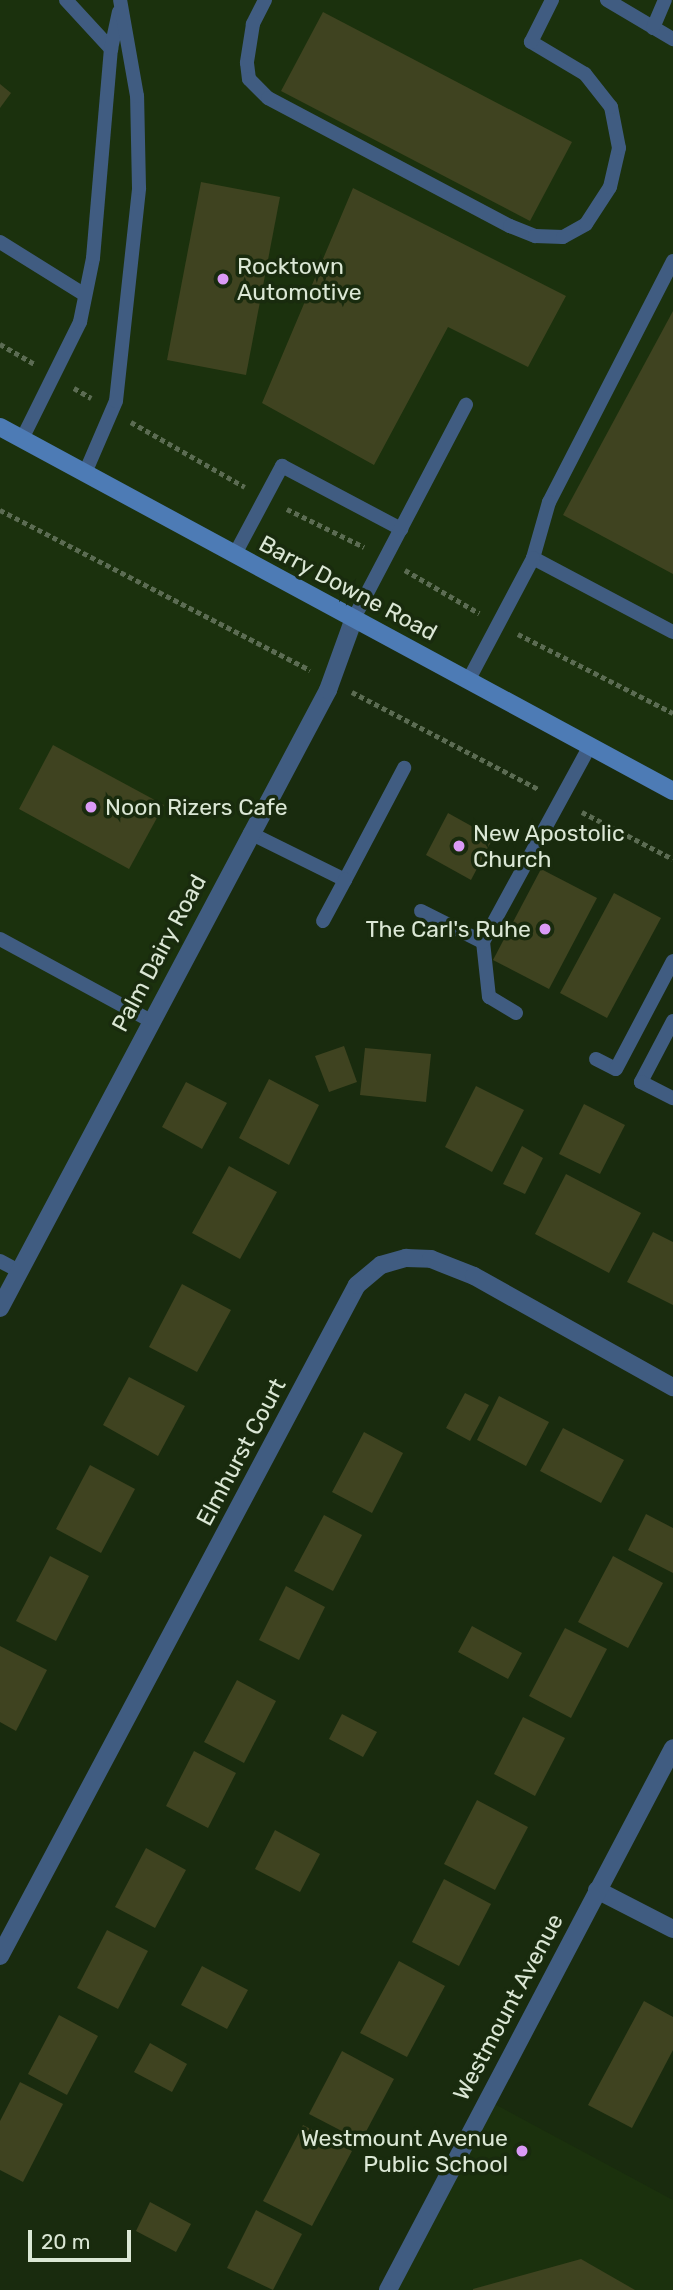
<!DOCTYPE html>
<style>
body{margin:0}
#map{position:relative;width:673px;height:2290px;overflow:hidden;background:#192b0e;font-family:Rubik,sans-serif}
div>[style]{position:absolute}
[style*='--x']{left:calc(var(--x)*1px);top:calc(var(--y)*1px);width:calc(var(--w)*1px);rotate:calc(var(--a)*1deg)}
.built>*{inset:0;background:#1b310d}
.building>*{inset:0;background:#3f4320}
.path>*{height:4.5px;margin-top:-2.25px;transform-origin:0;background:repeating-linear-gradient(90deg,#5c6c53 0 5px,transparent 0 8.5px)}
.service>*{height:14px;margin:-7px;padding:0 7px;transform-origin:7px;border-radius:7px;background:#405c81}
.minor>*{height:18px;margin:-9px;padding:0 9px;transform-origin:9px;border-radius:9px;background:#405c81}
.tertiary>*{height:18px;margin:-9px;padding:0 9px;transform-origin:9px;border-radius:9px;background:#405c81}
.secondary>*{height:18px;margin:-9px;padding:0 9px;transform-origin:9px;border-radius:9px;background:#4d7bb5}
.dots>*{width:19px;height:19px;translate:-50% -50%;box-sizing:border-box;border:4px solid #192b0e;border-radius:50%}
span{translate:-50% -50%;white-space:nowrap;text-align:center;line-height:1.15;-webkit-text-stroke:7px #192b0e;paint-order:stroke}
.poi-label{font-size:23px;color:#dbe7d5}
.left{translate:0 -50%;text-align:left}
.right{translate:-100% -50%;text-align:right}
.street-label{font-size:23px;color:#dbe7d5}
.scale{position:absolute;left:28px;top:2230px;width:103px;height:32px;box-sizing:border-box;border:4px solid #dbe7d5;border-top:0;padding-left:9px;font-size:21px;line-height:24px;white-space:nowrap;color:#dbe7d5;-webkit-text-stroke:5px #192b0e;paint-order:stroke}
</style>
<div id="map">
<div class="built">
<div style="clip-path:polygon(0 0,673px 0,673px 789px,366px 622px,0 1312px)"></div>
<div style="clip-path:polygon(489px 2101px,673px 2200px,673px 2290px,391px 2290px)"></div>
</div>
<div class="building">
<div style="clip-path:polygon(323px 12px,572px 142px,530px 221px,281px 91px)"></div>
<div style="clip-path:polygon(0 84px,11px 93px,0 108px)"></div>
<div style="clip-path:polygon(201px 182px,280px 197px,246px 375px,167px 360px)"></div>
<div style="clip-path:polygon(353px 188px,566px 296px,528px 367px,448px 327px,374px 465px,262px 403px)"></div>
<div style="clip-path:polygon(673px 311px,673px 574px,563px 515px)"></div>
<div style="clip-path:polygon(53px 745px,164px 805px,129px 869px,19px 809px)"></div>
<div style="clip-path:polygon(448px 813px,493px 838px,471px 880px,426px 855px)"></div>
<div style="clip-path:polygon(541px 869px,597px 898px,549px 989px,493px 960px)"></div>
<div style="clip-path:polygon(614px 893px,661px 918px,607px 1018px,560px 993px)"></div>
<div style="clip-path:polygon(344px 1046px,357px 1082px,329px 1092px,315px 1056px)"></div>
<div style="clip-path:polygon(365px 1048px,431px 1054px,426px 1102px,360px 1095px)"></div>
<div style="clip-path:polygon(269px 1079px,319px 1105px,289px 1165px,239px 1138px)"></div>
<div style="clip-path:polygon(186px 1082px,227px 1103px,202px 1149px,162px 1127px)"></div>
<div style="clip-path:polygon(476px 1086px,524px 1110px,492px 1172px,445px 1147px)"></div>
<div style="clip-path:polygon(584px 1104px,625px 1125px,600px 1174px,559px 1154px)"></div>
<div style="clip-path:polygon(522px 1146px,543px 1158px,525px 1194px,503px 1184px)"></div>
<div style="clip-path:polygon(229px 1166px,277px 1192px,240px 1259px,192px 1233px)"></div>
<div style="clip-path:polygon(566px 1174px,641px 1213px,609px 1273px,535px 1234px)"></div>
<div style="clip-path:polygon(653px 1232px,673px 1242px,673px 1305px,627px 1282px)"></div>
<div style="clip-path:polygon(182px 1284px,231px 1310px,197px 1372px,149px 1347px)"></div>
<div style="clip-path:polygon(129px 1377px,185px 1406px,158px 1456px,103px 1425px)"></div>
<div style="clip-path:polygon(465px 1393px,489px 1405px,470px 1441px,446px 1428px)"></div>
<div style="clip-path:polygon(499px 1396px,549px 1422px,526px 1466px,477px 1440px)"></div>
<div style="clip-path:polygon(563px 1428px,624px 1460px,601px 1503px,540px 1471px)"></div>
<div style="clip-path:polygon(364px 1432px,403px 1453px,372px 1513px,332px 1492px)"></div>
<div style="clip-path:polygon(90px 1465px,135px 1489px,101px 1553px,56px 1529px)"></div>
<div style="clip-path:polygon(646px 1514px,673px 1528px,673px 1573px,628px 1550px)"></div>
<div style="clip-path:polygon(324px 1515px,362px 1535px,333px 1591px,294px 1571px)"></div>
<div style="clip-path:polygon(50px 1556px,89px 1576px,56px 1641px,16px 1621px)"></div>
<div style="clip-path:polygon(613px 1556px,663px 1583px,628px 1648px,578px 1622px)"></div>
<div style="clip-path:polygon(286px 1586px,325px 1607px,299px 1660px,259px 1640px)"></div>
<div style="clip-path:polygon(472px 1626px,522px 1653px,508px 1679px,458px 1652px)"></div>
<div style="clip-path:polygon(565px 1628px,607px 1649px,571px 1718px,529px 1696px)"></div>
<div style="clip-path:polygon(0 1646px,47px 1670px,16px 1731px,0 1722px)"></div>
<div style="clip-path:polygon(237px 1680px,276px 1701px,244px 1763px,204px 1742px)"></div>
<div style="clip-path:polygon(342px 1714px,377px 1732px,363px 1757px,329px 1739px)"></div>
<div style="clip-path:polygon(523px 1717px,565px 1738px,535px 1796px,494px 1774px)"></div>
<div style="clip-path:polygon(194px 1751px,236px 1773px,208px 1828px,166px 1806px)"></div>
<div style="clip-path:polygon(477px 1800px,528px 1827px,495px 1890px,444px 1864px)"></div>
<div style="clip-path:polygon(275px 1830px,320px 1854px,300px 1892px,255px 1869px)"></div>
<div style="clip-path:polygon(146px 1848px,186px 1870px,155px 1928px,115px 1907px)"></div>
<div style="clip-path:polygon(444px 1879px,491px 1904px,459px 1966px,412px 1942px)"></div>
<div style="clip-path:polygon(107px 1930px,148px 1951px,118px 2009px,77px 1988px)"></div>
<div style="clip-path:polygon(399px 1961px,445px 1986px,407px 2057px,360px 2033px)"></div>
<div style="clip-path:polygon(202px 1966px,248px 1990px,227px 2029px,181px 2005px)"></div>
<div style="clip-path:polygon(644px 2001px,673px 2017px,673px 2050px,632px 2128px,588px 2105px)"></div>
<div style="clip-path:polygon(59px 2015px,98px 2036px,67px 2095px,28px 2074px)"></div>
<div style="clip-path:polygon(150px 2043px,187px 2064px,172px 2092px,134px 2072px)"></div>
<div style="clip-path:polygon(342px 2051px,394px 2079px,361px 2141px,309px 2114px)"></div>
<div style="clip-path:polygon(20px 2082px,63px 2104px,23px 2182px,0 2170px,0 2121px)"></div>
<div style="clip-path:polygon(303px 2125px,352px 2151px,312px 2226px,263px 2201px)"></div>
<div style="clip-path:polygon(150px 2202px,191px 2224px,176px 2252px,136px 2231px)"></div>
<div style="clip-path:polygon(256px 2210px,302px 2234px,273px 2290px,227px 2268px)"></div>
<div style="clip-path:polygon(581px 2259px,635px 2290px,473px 2290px,473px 2289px)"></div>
</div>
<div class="path">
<div style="--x:0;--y:344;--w:39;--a:30"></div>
<div style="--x:74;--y:388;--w:20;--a:30"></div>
<div style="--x:131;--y:422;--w:131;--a:29.7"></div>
<div style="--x:287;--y:509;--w:86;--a:26.3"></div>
<div style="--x:0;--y:510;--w:349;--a:27.3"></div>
<div style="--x:405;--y:570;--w:86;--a:30.2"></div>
<div style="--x:518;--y:634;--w:174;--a:27"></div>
<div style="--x:352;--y:692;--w:212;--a:27.5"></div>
<div style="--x:582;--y:812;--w:102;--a:27.3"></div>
</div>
<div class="service">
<div style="--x:66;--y:0;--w:67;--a:47.4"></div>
<div style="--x:265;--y:0;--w:27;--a:117"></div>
<div style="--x:253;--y:24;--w:39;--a:99"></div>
<div style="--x:247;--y:63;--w:16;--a:83"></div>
<div style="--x:249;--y:79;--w:27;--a:45"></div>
<div style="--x:268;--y:98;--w:274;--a:27.9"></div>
<div style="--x:510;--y:226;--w:27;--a:22"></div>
<div style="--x:535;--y:236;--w:28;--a:2"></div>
<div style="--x:563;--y:237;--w:26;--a:-29"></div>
<div style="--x:586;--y:224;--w:44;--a:-57"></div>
<div style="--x:610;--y:187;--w:40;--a:-77"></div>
<div style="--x:619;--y:148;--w:42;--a:-101"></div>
<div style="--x:611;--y:107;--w:42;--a:-128.2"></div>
<div style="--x:585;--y:74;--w:63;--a:-149.3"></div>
<div style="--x:531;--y:42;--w:47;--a:-63.4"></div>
<div style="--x:607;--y:0;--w:77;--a:30.6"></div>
<div style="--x:653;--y:28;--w:30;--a:-67"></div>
<div style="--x:0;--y:242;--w:100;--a:31.9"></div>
<div style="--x:673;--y:261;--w:271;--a:117.2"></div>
<div style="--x:549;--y:502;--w:58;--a:105.9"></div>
<div style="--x:533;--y:558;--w:158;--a:27.9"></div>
<div style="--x:22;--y:439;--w:131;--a:-63.6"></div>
<div style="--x:80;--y:322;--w:65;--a:-78.5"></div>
<div style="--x:93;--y:258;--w:210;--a:-85.1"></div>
<div style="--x:111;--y:49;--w:38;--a:-78"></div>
<div style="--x:85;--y:473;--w:78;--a:-66.7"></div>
<div style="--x:116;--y:401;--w:214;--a:-83.8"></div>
<div style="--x:139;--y:188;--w:92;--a:-91.2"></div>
<div style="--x:137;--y:96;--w:97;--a:-100"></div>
<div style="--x:235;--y:554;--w:100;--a:-61.9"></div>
<div style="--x:282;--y:466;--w:135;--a:27.9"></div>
<div style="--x:354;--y:618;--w:241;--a:-62.3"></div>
<div style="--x:468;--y:681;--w:139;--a:-62.1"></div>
<div style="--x:250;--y:833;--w:106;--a:26.3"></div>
<div style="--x:345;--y:880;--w:127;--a:-62.2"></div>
<div style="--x:421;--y:911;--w:69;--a:26.6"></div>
<div style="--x:323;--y:921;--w:47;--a:-61.8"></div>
<div style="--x:0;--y:939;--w:172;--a:28.5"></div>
<div style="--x:516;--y:1013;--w:31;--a:-149"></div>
<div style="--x:489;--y:997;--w:55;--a:-96.2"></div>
<div style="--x:483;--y:942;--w:223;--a:-61.4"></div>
<div style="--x:673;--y:1021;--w:69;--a:117.7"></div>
<div style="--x:641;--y:1082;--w:36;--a:27"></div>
<div style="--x:596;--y:1059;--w:22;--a:27"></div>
<div style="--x:616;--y:1069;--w:122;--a:-62.2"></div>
<div style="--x:0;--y:1261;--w:21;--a:28"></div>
</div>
<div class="minor">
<div style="--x:0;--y:1308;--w:700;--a:-62.04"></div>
<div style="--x:328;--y:690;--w:77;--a:-70.1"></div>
<div style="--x:597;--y:1890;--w:85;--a:27.2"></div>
<div style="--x:0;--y:1956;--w:760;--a:-61.99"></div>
<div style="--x:357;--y:1285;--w:31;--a:-40"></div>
<div style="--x:381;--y:1265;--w:26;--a:-16"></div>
<div style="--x:406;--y:1258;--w:25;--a:2"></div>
<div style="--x:431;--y:1259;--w:46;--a:21.6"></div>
<div style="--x:474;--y:1276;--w:228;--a:29.2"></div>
</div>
<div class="tertiary">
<div style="--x:388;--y:2290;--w:612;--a:-62.26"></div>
</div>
<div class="secondary">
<div style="--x:0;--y:427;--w:765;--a:28.41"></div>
</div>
<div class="dots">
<div style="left:223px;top:279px;background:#da9af6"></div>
<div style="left:91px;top:807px;background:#da9af6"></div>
<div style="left:459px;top:846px;background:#da9af6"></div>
<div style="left:545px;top:929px;background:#da9af6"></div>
<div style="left:522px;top:2151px;background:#da9af6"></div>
</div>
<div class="poi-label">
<span class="left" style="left:237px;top:279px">Rocktown<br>Automotive</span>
<span class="left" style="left:105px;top:807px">Noon Rizers Cafe</span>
<span class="left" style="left:473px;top:846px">New Apostolic<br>Church</span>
<span class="right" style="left:531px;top:929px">The Carl's Ruhe</span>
<span class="right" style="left:508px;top:2151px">Westmount Avenue<br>Public School</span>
</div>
<div class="street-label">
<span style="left:348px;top:588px;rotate:28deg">Barry Downe Road</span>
<span style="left:159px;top:953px;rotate:-62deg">Palm Dairy Road</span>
<span style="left:241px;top:1452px;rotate:-62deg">Elmhurst Court</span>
<span style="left:508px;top:2007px;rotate:-62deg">Westmount Avenue</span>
</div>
<div class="scale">20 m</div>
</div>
